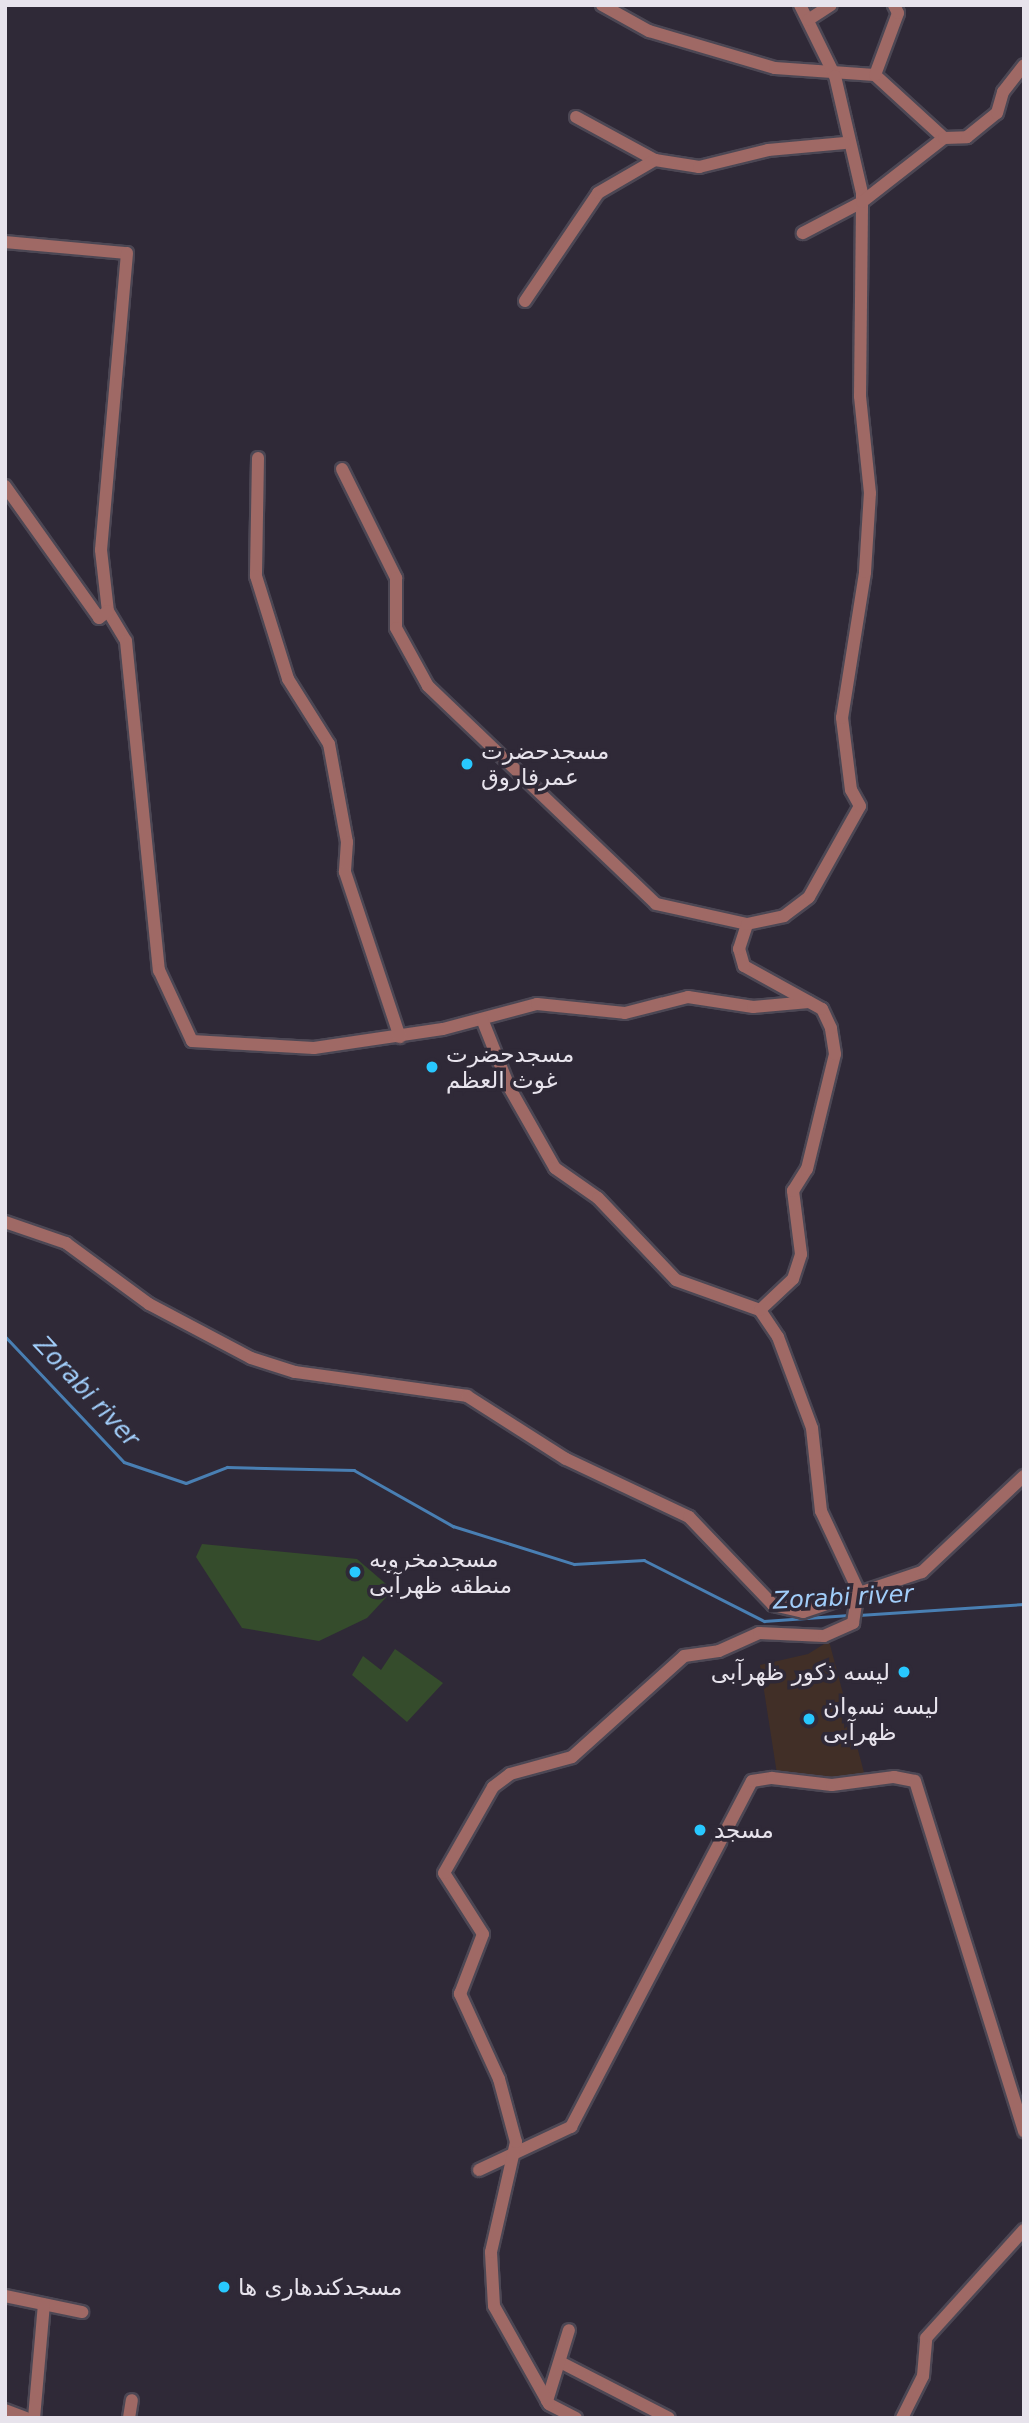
<!DOCTYPE html>
<meta charset="utf-8">
<style>
body{margin:0}
#map{position:relative;width:1029px;height:2423px;overflow:hidden;background:#2f2937;font-family:"DejaVu Sans","Noto Sans Arabic",sans-serif}
div>[style]{position:absolute}
[style*='--x']{left:calc(var(--x)*1px);top:calc(var(--y)*1px);width:calc(var(--w)*1px);rotate:calc(var(--a)*1deg)}
.education>*{inset:0;background:#412f27}
.green>*{inset:0;background:#354c2c}
.stream>*{height:2.5px;margin:-1.25px;padding:0 1.25px;transform-origin:1.25px;border-radius:1.25px;background:#497fb3}
.roads{filter:drop-shadow(2px 0 #4c4754) drop-shadow(-2px 0 #4c4754) drop-shadow(0 2px #4c4754) drop-shadow(0 -2px #4c4754)}
.minor>*{height:12px;margin:-6px;padding:0 6px;transform-origin:6px;border-radius:6px;background:#9f6965}
.dots>*{width:19px;height:19px;translate:-50% -50%;box-sizing:border-box;border:4px solid #2f2937;border-radius:50%}
span{translate:-50% -50%;white-space:nowrap;text-align:center;line-height:1.15;-webkit-text-stroke:7px #2f2937;paint-order:stroke}
.poi-label{font-size:23px;color:#e7e3ec}
.left{translate:0 -50%;text-align:left}
.right{translate:-100% -50%;text-align:right}
.water-label{font-size:24px;color:#a1cdf9;font-style:italic}
.frame{position:absolute;inset:0;border:7px solid #e7e3ec;pointer-events:none}
</style>
<div id="map">
<div class="education">
<div style="clip-path:polygon(829px 1641px,866px 1780px,821px 1787px,818px 1776px,777px 1774px,760px 1665px,808px 1654px)"></div>
</div>
<div class="green">
<div style="clip-path:polygon(202px 1544px,357px 1559px,393px 1590px,367px 1618px,319px 1641px,242px 1628px,196px 1557px)"></div>
<div style="clip-path:polygon(395px 1649px,443px 1683px,407px 1722px,352px 1675px,363px 1656px,381px 1670px)"></div>
</div>
<div class="stream">
<div style="--x:5;--y:1336;--w:173;--a:46.6"></div>
<div style="--x:124;--y:1462;--w:65;--a:18.7"></div>
<div style="--x:186;--y:1483;--w:44;--a:-21.3"></div>
<div style="--x:227;--y:1467;--w:127;--a:1.4"></div>
<div style="--x:354;--y:1470;--w:114;--a:29.5"></div>
<div style="--x:453;--y:1526;--w:127;--a:17.4"></div>
<div style="--x:574;--y:1564;--w:70;--a:-3.3"></div>
<div style="--x:644;--y:1560;--w:135;--a:26.9"></div>
<div style="--x:764;--y:1621;--w:85;--a:-4"></div>
<div style="--x:859;--y:1615;--w:165;--a:-3.8"></div>
</div>
<div class="roads">
<div class="minor">
<div style="--x:602;--y:5;--w:54;--a:29"></div>
<div style="--x:649;--y:31;--w:131;--a:16.4"></div>
<div style="--x:775;--y:68;--w:100;--a:4"></div>
<div style="--x:800;--y:5;--w:79;--a:63.8"></div>
<div style="--x:835;--y:76;--w:120;--a:77"></div>
<div style="--x:862;--y:193;--w:9;--a:90"></div>
<div style="--x:862;--y:202;--w:67;--a:152.3"></div>
<div style="--x:808;--y:20;--w:27;--a:-33"></div>
<div style="--x:875;--y:75;--w:93;--a:42.4"></div>
<div style="--x:875;--y:75;--w:66;--a:-69.6"></div>
<div style="--x:898;--y:13;--w:9;--a:-117"></div>
<div style="--x:576;--y:117;--w:90;--a:28.6"></div>
<div style="--x:655;--y:160;--w:45;--a:9"></div>
<div style="--x:699;--y:167;--w:71;--a:-13.8"></div>
<div style="--x:768;--y:150;--w:77;--a:-5.2"></div>
<div style="--x:5;--y:242;--w:122;--a:5.2"></div>
<div style="--x:127;--y:253;--w:298;--a:95"></div>
<div style="--x:101;--y:550;--w:61;--a:83.5"></div>
<div style="--x:108;--y:611;--w:35;--a:59"></div>
<div style="--x:126;--y:641;--w:331;--a:84.3"></div>
<div style="--x:159;--y:970;--w:78;--a:65.1"></div>
<div style="--x:192;--y:1041;--w:122;--a:3.3"></div>
<div style="--x:314;--y:1048;--w:130;--a:-8.4"></div>
<div style="--x:443;--y:1029;--w:97;--a:-14.9"></div>
<div style="--x:537;--y:1004;--w:88;--a:5.8"></div>
<div style="--x:625;--y:1013;--w:65;--a:-14.3"></div>
<div style="--x:688;--y:997;--w:66;--a:8.7"></div>
<div style="--x:753;--y:1007;--w:56;--a:-5.1"></div>
<div style="--x:525;--y:301;--w:130;--a:-55.9"></div>
<div style="--x:598;--y:193;--w:66;--a:-30.1"></div>
<div style="--x:258;--y:458;--w:118;--a:91"></div>
<div style="--x:256;--y:576;--w:108;--a:72.7"></div>
<div style="--x:288;--y:679;--w:77;--a:57.8"></div>
<div style="--x:329;--y:744;--w:100;--a:79.6"></div>
<div style="--x:347;--y:842;--w:30;--a:94"></div>
<div style="--x:345;--y:872;--w:174;--a:71.6"></div>
<div style="--x:342;--y:469;--w:122;--a:63.6"></div>
<div style="--x:396;--y:578;--w:50;--a:90"></div>
<div style="--x:396;--y:628;--w:66;--a:61.1"></div>
<div style="--x:428;--y:686;--w:315;--a:43.7"></div>
<div style="--x:656;--y:904;--w:93;--a:12.4"></div>
<div style="--x:5;--y:486;--w:162;--a:54.5"></div>
<div style="--x:99;--y:618;--w:11;--a:-38"></div>
<div style="--x:482;--y:1019;--w:73;--a:68.3"></div>
<div style="--x:509;--y:1087;--w:93;--a:60.4"></div>
<div style="--x:555;--y:1168;--w:52;--a:34.9"></div>
<div style="--x:598;--y:1198;--w:113;--a:46.4"></div>
<div style="--x:676;--y:1280;--w:89;--a:19.7"></div>
<div style="--x:5;--y:1222;--w:65;--a:19"></div>
<div style="--x:66;--y:1243;--w:103;--a:36.3"></div>
<div style="--x:149;--y:1304;--w:115;--a:27.9"></div>
<div style="--x:251;--y:1358;--w:46;--a:17.7"></div>
<div style="--x:295;--y:1372;--w:174;--a:7.9"></div>
<div style="--x:467;--y:1396;--w:117;--a:32.5"></div>
<div style="--x:566;--y:1459;--w:136;--a:25.2"></div>
<div style="--x:689;--y:1517;--w:122;--a:46.3"></div>
<div style="--x:773;--y:1605;--w:31;--a:13"></div>
<div style="--x:803;--y:1612;--w:126;--a:-18.6"></div>
<div style="--x:922;--y:1572;--w:140;--a:-43.3"></div>
<div style="--x:479;--y:2170;--w:102;--a:-25.1"></div>
<div style="--x:571;--y:2127;--w:390;--a:-62.4"></div>
<div style="--x:752;--y:1781;--w:20;--a:-9"></div>
<div style="--x:772;--y:1778;--w:60;--a:6.7"></div>
<div style="--x:832;--y:1785;--w:63;--a:-7.4"></div>
<div style="--x:894;--y:1777;--w:21;--a:11"></div>
<div style="--x:915;--y:1781;--w:367;--a:72.7"></div>
<div style="--x:5;--y:2296;--w:79;--a:11.7"></div>
<div style="--x:562;--y:2363;--w:120;--a:27.2"></div>
<div style="--x:547;--y:2401;--w:74;--a:-72.8"></div>
<div style="--x:5;--y:2410;--w:22;--a:21"></div>
<div style="--x:34;--y:2418;--w:114;--a:-85"></div>
<div style="--x:129;--y:2418;--w:18;--a:-81"></div>
<div style="--x:576;--y:2418;--w:30;--a:-153"></div>
<div style="--x:549;--y:2404;--w:112;--a:-119.3"></div>
<div style="--x:494;--y:2306;--w:54;--a:-93.2"></div>
<div style="--x:491;--y:2252;--w:113;--a:-77.2"></div>
<div style="--x:516;--y:2142;--w:65;--a:-105.1"></div>
<div style="--x:499;--y:2079;--w:94;--a:-114.6"></div>
<div style="--x:460;--y:1994;--w:64;--a:-69"></div>
<div style="--x:483;--y:1934;--w:72;--a:-122.6"></div>
<div style="--x:444;--y:1873;--w:99;--a:-60.3"></div>
<div style="--x:493;--y:1787;--w:21;--a:-37"></div>
<div style="--x:510;--y:1774;--w:64;--a:-15.3"></div>
<div style="--x:572;--y:1757;--w:151;--a:-42"></div>
<div style="--x:684;--y:1656;--w:35;--a:-8"></div>
<div style="--x:719;--y:1651;--w:44;--a:-24.2"></div>
<div style="--x:759;--y:1633;--w:65;--a:2.6"></div>
<div style="--x:824;--y:1636;--w:32;--a:-24"></div>
<div style="--x:853;--y:1623;--w:33;--a:-81"></div>
<div style="--x:858;--y:1590;--w:87;--a:-115.1"></div>
<div style="--x:821;--y:1511;--w:83;--a:-96.2"></div>
<div style="--x:812;--y:1428;--w:97;--a:-110.5"></div>
<div style="--x:778;--y:1337;--w:32;--a:-124"></div>
<div style="--x:760;--y:1310;--w:45;--a:-43.2"></div>
<div style="--x:793;--y:1279;--w:26;--a:-72"></div>
<div style="--x:801;--y:1254;--w:64;--a:-97.2"></div>
<div style="--x:793;--y:1191;--w:26;--a:-58"></div>
<div style="--x:807;--y:1169;--w:118;--a:-76.3"></div>
<div style="--x:835;--y:1054;--w:26;--a:-99"></div>
<div style="--x:831;--y:1028;--w:21;--a:-115"></div>
<div style="--x:822;--y:1009;--w:89;--a:-151.1"></div>
<div style="--x:744;--y:966;--w:18;--a:-106"></div>
<div style="--x:739;--y:949;--w:26;--a:-72"></div>
<div style="--x:747;--y:924;--w:38;--a:-12"></div>
<div style="--x:784;--y:916;--w:31;--a:-37"></div>
<div style="--x:809;--y:897;--w:104;--a:-60.7"></div>
<div style="--x:860;--y:806;--w:18;--a:-119"></div>
<div style="--x:851;--y:790;--w:73;--a:-97.1"></div>
<div style="--x:842;--y:718;--w:148;--a:-81"></div>
<div style="--x:865;--y:572;--w:79;--a:-86.4"></div>
<div style="--x:870;--y:493;--w:98;--a:-95.9"></div>
<div style="--x:860;--y:396;--w:194;--a:-89.4"></div>
<div style="--x:862;--y:202;--w:104;--a:-38"></div>
<div style="--x:944;--y:138;--w:23;--a:-2"></div>
<div style="--x:967;--y:137;--w:38;--a:-39"></div>
<div style="--x:997;--y:113;--w:22;--a:-74"></div>
<div style="--x:1003;--y:92;--w:34;--a:-52"></div>
<div style="--x:902;--y:2418;--w:47;--a:-63.4"></div>
<div style="--x:923;--y:2376;--w:38;--a:-85"></div>
<div style="--x:926;--y:2338;--w:146;--a:-47.8"></div>
</div>
</div>
<div class="dots">
<div style="left:467px;top:764px;background:#28c8ff"></div>
<div style="left:432px;top:1067px;background:#28c8ff"></div>
<div style="left:355px;top:1572px;background:#28c8ff"></div>
<div style="left:904px;top:1672px;background:#28c8ff"></div>
<div style="left:809px;top:1719px;background:#28c8ff"></div>
<div style="left:700px;top:1830px;background:#28c8ff"></div>
<div style="left:224px;top:2287px;background:#28c8ff"></div>
</div>
<div class="poi-label">
<span class="left" style="left:481px;top:764px">مسجدحضرت<br>عمرفاروق</span>
<span class="left" style="left:446px;top:1067px">مسجدحضرت<br>غوث العظم</span>
<span class="left" style="left:369px;top:1572px">مسجدمخروبه<br>منطقه ظهرآبی</span>
<span class="right" style="left:890px;top:1672px">لیسه ذکور ظهرآبی</span>
<span class="left" style="left:823px;top:1719px">لیسه نسوان<br>ظهرآبی</span>
<span class="left" style="left:714px;top:1830px">مسجد</span>
<span class="left" style="left:238px;top:2287px">مسجدکندهاری ها</span>
</div>
<div class="water-label">
<span style="left:86px;top:1392px;rotate:47deg">Zorabi river</span>
<span style="left:843px;top:1598px;rotate:-3deg">Zorabi river</span>
</div>
<div class="frame"></div>
</div>
